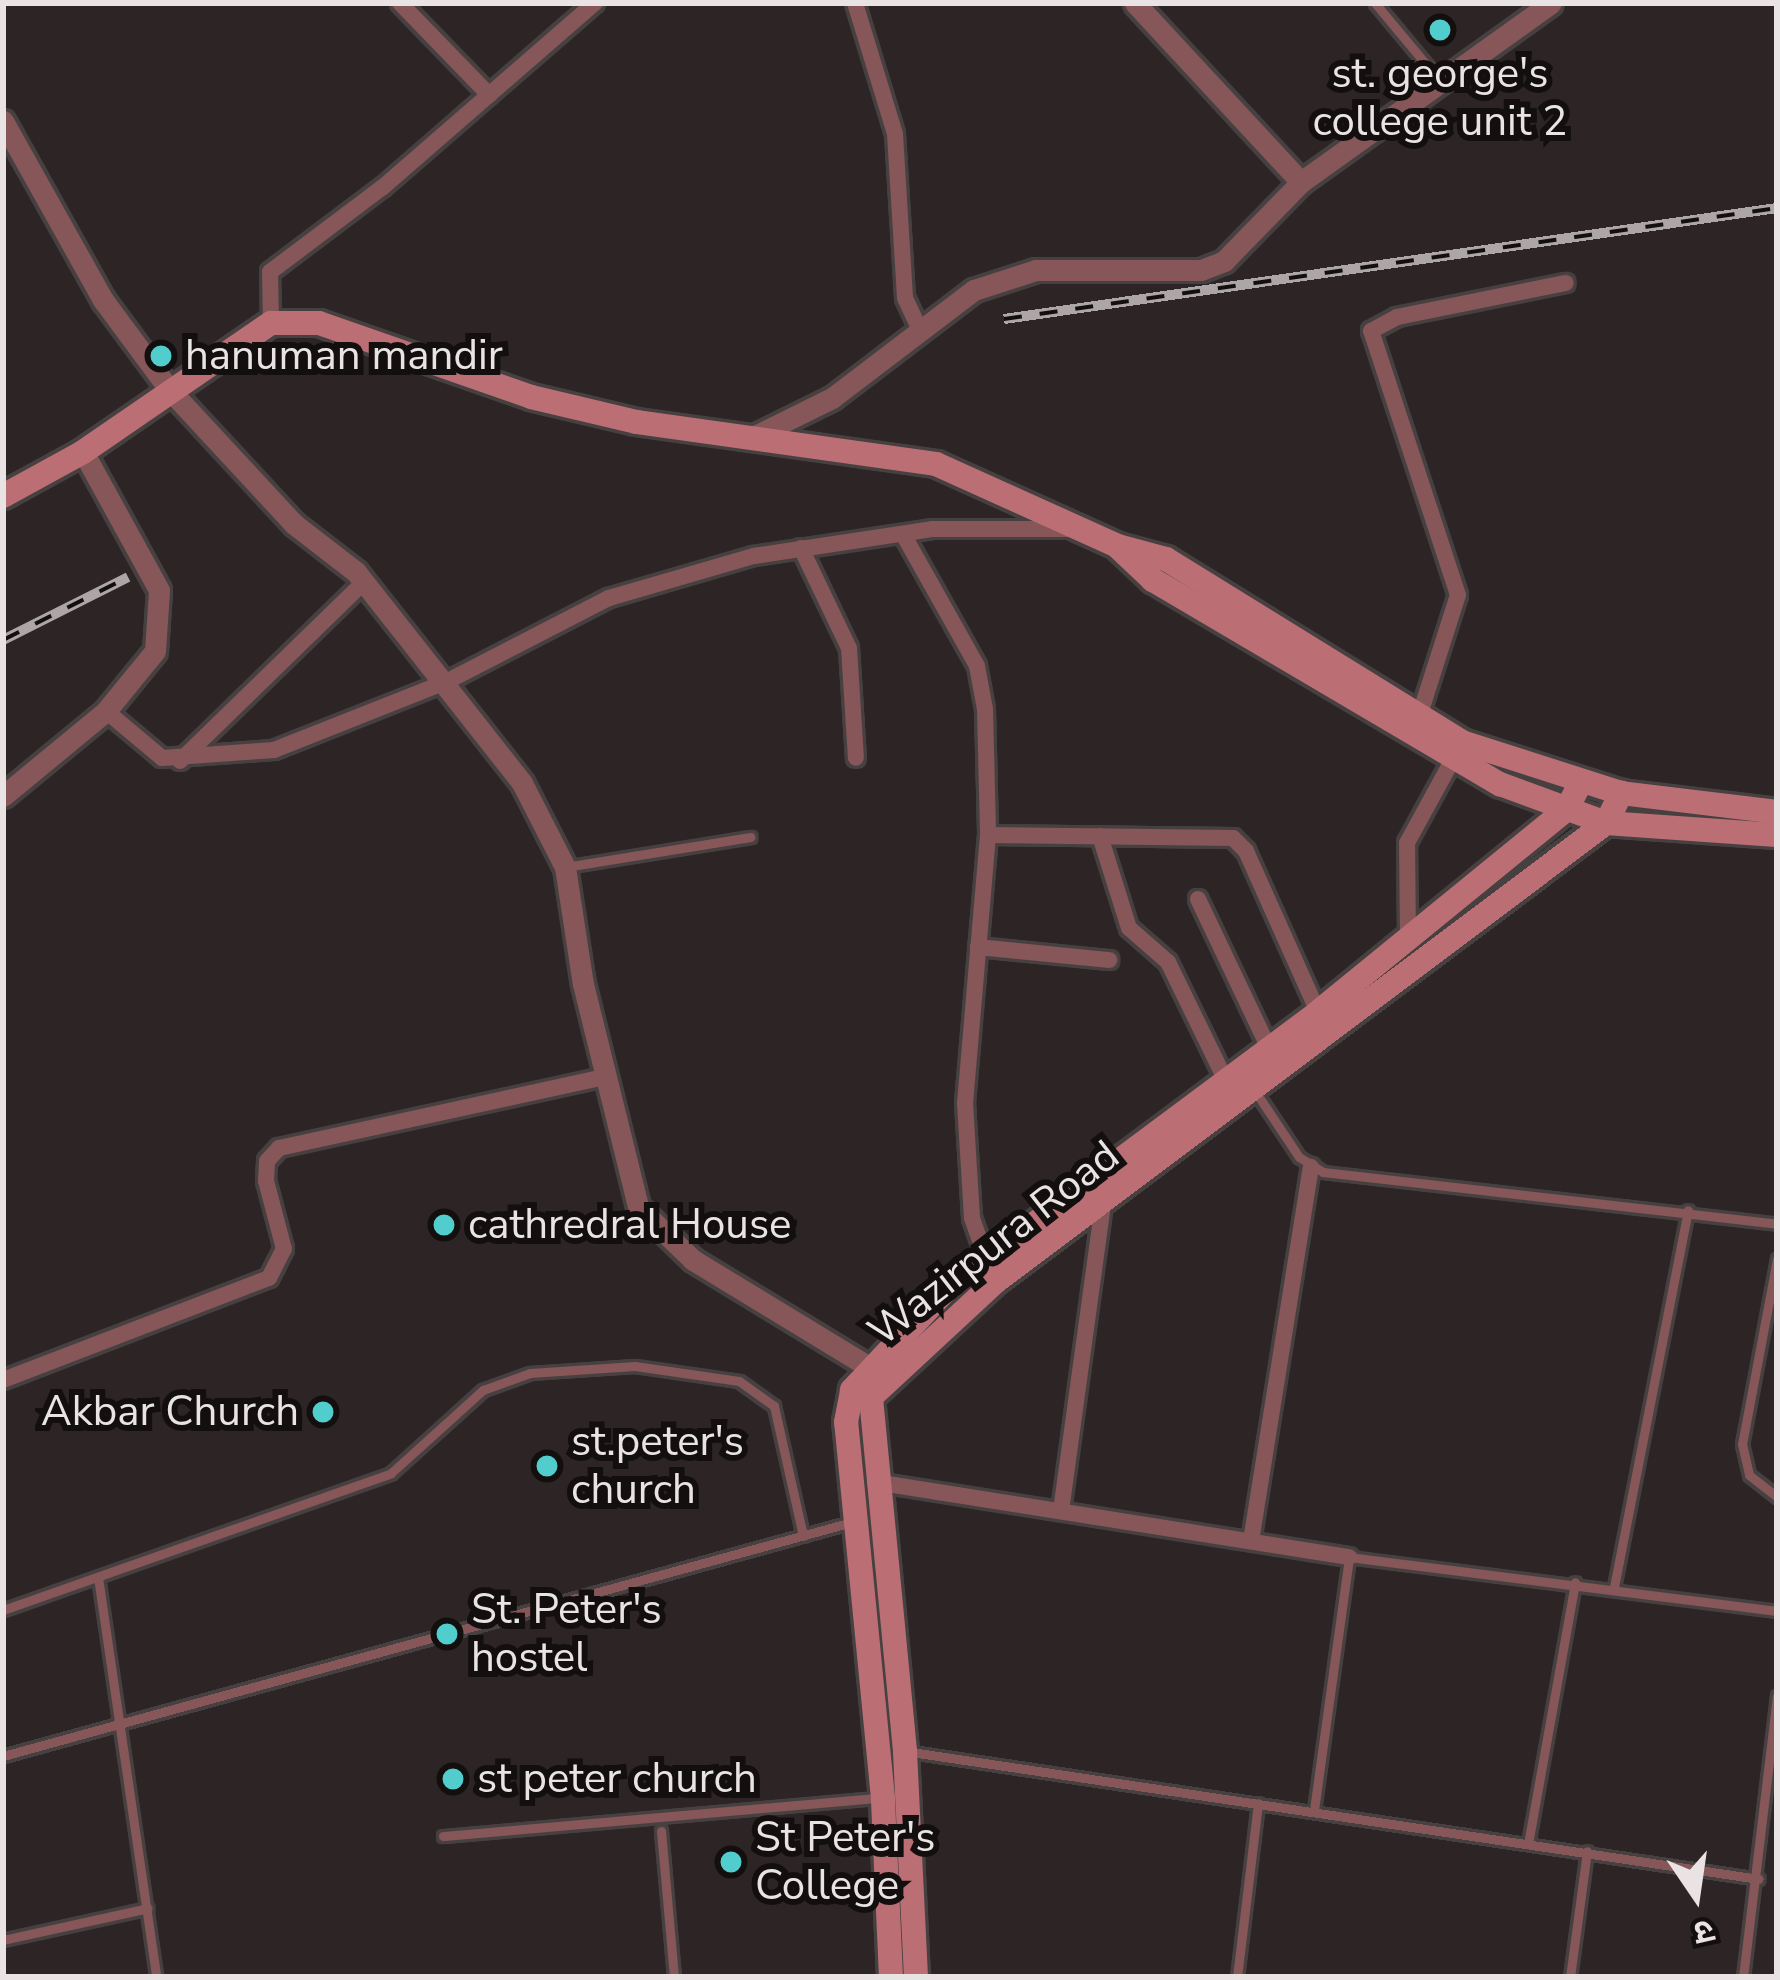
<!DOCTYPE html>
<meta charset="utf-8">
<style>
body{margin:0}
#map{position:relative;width:1780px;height:1980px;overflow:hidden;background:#2d2525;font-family:"Nunito Sans","Noto Sans Devanagari",sans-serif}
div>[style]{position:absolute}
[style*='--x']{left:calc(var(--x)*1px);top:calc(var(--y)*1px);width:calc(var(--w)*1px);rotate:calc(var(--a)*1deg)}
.roads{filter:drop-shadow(3px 0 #474040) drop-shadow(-3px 0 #474040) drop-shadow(0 3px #474040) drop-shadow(0 -3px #474040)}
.service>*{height:9px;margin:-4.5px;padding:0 4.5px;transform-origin:4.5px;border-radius:4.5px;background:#865659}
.minor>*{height:16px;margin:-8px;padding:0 8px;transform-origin:8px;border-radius:8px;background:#865659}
.tertiary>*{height:21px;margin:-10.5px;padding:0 10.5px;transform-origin:10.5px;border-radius:10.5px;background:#865659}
.secondary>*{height:24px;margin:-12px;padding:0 12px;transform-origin:12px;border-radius:12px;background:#bb6f75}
.rail>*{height:10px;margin-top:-5px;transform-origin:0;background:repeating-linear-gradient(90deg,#130f0f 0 18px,#ada6a6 0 36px);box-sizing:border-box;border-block:3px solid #ada6a6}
.dots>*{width:33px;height:33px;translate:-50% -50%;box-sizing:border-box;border:6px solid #130f0f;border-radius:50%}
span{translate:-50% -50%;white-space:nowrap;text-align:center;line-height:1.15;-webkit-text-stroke:12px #130f0f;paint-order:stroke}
.poi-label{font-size:42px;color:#e9e3e3}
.left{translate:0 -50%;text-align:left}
.right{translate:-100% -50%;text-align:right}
.street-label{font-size:42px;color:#e9e3e3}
.frame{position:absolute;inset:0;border:6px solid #e9e3e3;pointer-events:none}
.north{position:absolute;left:1636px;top:1836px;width:120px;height:120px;-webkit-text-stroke:9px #130f0f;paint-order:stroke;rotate:167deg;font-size:33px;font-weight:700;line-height:48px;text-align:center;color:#e9e3e3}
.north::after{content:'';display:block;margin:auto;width:42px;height:54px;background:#e9e3e3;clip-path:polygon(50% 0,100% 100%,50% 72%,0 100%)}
</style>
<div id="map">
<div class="roads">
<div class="service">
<div style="--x:1375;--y:3;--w:102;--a:50.2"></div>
<div style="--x:565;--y:867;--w:188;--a:-9.2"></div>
<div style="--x:1255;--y:1091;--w:79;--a:56.3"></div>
<div style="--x:1299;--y:1157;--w:28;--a:32"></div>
<div style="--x:1323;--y:1172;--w:457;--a:6.5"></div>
<div style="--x:1777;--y:1259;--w:188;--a:100.7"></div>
<div style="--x:1742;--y:1444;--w:32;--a:77"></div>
<div style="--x:1749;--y:1475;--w:36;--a:38"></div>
<div style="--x:98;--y:1577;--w:404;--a:81.7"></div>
<div style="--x:1614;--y:1587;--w:384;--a:-78.9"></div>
<div style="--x:3;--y:1610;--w:411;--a:-19.4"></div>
<div style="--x:391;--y:1473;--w:124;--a:-42.1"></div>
<div style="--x:483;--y:1390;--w:50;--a:-19.9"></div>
<div style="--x:530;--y:1373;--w:105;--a:-3.8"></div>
<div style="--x:635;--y:1366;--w:105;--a:8.2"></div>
<div style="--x:739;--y:1381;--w:43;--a:35.5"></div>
<div style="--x:774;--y:1406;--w:133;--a:77.4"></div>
<div style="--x:911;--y:1752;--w:857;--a:8.52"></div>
<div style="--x:3;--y:1756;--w:881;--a:-15.41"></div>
<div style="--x:1314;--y:1810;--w:255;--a:-82.1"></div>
<div style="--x:1349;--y:1557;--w:431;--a:7.2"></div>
<div style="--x:661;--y:1831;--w:147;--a:84.9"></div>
<div style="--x:443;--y:1836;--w:439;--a:-5"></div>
<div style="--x:1528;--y:1844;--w:266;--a:-79.8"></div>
<div style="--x:3;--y:1940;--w:148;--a:-12.4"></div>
<div style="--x:1237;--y:1977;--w:175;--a:-83.1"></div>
<div style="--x:1570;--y:1977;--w:127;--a:-82.3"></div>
<div style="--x:1743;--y:1977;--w:283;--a:-83.1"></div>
</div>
<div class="minor">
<div style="--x:400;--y:3;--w:128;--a:45.9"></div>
<div style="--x:855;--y:3;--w:137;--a:73"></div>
<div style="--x:895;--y:134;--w:164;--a:86.5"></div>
<div style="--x:905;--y:298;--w:38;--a:65"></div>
<div style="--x:271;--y:323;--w:51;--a:-91.1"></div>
<div style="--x:270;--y:272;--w:141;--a:-37"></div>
<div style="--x:383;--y:187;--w:281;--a:-41"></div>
<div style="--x:903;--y:534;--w:151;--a:60.7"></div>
<div style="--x:977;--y:666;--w:44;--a:79.5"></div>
<div style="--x:985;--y:709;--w:126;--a:88.6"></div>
<div style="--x:988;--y:835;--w:269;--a:94.9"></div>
<div style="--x:965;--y:1103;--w:115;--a:86.5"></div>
<div style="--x:972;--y:1218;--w:55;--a:70.9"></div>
<div style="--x:801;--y:548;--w:111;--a:64.4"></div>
<div style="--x:849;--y:648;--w:110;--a:86.4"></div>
<div style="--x:106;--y:711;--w:73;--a:40"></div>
<div style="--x:162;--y:758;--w:112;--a:-4.1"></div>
<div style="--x:274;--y:750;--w:185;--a:-21.6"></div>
<div style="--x:446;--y:682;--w:183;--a:-27.3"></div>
<div style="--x:609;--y:598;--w:151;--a:-16.2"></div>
<div style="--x:754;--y:556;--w:180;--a:-8.6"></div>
<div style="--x:932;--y:529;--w:142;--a:0"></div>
<div style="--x:1419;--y:717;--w:128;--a:-72.3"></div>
<div style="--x:1458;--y:595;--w:278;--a:-108.2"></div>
<div style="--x:1371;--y:331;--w:30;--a:-28"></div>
<div style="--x:1397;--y:317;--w:172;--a:-11.4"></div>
<div style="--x:180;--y:761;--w:257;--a:-44.2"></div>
<div style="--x:988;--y:835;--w:245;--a:0.7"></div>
<div style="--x:1233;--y:838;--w:18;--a:45"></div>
<div style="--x:1246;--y:851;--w:176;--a:65.9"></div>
<div style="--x:1100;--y:836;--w:96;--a:72.5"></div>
<div style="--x:1129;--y:928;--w:52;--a:41.1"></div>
<div style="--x:1168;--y:962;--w:141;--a:64"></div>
<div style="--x:1198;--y:899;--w:173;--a:64.6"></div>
<div style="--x:1408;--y:935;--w:92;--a:-90.6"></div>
<div style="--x:1407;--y:843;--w:108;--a:-61.3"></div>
<div style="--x:978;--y:947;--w:132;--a:5.7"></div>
<div style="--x:3;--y:1380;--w:285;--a:-21"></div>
<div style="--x:269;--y:1278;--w:33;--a:-63"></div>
<div style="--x:284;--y:1249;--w:70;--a:-104.8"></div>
<div style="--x:266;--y:1181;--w:20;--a:-87"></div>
<div style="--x:267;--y:1161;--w:18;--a:-47"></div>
<div style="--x:279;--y:1148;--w:335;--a:-12.3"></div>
<div style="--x:875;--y:1482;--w:480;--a:9"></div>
<div style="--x:1061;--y:1511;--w:309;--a:-82.2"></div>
<div style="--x:1251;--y:1541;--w:379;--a:-80.9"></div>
</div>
<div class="tertiary">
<div style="--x:1135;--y:3;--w:244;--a:47.2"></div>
<div style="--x:3;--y:121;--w:205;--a:60.8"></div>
<div style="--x:103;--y:300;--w:109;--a:53.5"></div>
<div style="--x:168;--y:388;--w:185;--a:47.2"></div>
<div style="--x:294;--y:524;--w:78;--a:37.7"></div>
<div style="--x:356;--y:572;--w:268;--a:51.8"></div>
<div style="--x:522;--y:783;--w:94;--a:62.9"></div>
<div style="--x:565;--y:867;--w:118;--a:81.3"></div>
<div style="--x:583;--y:984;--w:230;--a:76.1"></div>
<div style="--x:638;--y:1207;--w:76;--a:43.9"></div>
<div style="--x:693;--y:1260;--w:223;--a:31.3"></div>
<div style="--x:751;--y:438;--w:90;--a:-26.3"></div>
<div style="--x:832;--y:398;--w:178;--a:-37.3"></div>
<div style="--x:974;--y:290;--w:65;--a:-17.9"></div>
<div style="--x:1036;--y:270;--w:165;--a:0"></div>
<div style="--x:1201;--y:270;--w:25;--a:-21"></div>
<div style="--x:1224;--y:261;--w:110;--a:-45.7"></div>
<div style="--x:1301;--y:182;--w:307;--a:-35.6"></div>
<div style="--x:3;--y:796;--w:134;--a:-39.5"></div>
<div style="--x:106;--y:711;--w:77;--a:-50.8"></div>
<div style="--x:155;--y:651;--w:61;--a:-86.2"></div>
<div style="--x:159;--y:590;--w:158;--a:-118.8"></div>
</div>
<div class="secondary">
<div style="--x:3;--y:496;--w:91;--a:-28.8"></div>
<div style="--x:83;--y:452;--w:228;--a:-34.5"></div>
<div style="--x:271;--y:323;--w:48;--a:0"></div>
<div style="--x:319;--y:323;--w:225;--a:19.2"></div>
<div style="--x:531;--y:397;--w:109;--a:13.3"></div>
<div style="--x:637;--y:422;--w:302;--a:8"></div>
<div style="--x:936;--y:464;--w:200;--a:24.3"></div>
<div style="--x:1118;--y:546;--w:50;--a:15.2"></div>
<div style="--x:1166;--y:559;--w:348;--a:31.7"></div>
<div style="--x:1462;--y:742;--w:167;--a:17.8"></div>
<div style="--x:1621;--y:793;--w:157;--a:6.9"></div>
<div style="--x:1119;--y:548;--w:47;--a:43.3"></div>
<div style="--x:1153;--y:580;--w:403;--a:30.5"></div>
<div style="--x:1500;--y:784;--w:113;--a:20.2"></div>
<div style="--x:1606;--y:823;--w:171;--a:4"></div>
<div style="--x:891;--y:1977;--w:179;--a:-92.6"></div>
<div style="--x:883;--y:1798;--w:378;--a:-95.6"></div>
<div style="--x:846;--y:1422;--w:33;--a:-79"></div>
<div style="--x:852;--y:1390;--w:139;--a:-46.8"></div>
<div style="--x:947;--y:1289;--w:463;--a:-36.7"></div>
<div style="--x:1318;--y:1012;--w:321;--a:-39.2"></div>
<div style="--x:1567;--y:809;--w:30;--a:-63"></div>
<div style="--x:916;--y:1977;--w:226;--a:-92.8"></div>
<div style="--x:905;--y:1751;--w:356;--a:-95.5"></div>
<div style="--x:871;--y:1397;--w:169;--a:-42.8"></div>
<div style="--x:995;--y:1282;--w:764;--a:-36.91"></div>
<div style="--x:1606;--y:823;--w:34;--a:-63"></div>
</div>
</div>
<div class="rail">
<div style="--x:1004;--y:319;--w:781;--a:-8.17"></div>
<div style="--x:3;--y:640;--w:140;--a:-26.7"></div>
</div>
<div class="dots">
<div style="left:1440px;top:30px;background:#52cdcd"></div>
<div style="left:161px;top:356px;background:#52cdcd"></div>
<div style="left:444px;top:1225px;background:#52cdcd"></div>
<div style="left:323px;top:1412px;background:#52cdcd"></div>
<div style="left:547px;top:1466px;background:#52cdcd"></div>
<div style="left:447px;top:1634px;background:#52cdcd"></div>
<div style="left:453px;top:1779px;background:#52cdcd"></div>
<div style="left:731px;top:1862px;background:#52cdcd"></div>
</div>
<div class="poi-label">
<span style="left:1440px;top:98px">st. george's<br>college unit 2</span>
<span class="left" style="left:185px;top:356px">hanuman mandir</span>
<span class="left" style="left:468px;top:1225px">cathredral House</span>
<span class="right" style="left:299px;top:1412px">Akbar Church</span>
<span class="left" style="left:571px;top:1466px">st.peter's<br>church</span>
<span class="left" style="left:471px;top:1634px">St. Peter's<br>hostel</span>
<span class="left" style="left:477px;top:1779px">st peter church</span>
<span class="left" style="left:755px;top:1862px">St Peter's<br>College</span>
</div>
<div class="street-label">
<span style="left:994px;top:1244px;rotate:-38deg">Wazirpura Road</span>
</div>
<div class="frame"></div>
<div class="north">उ</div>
</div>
